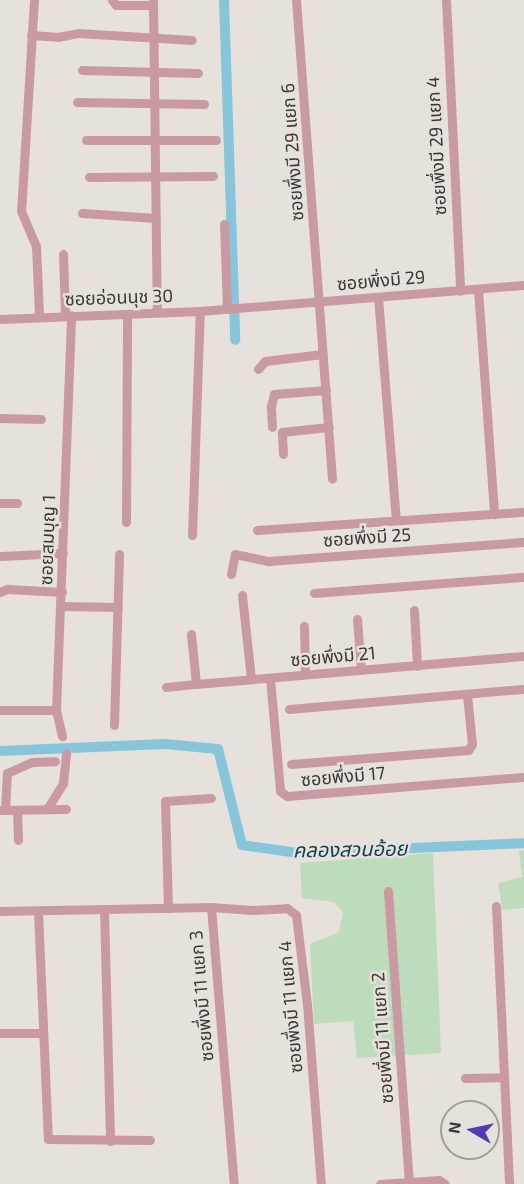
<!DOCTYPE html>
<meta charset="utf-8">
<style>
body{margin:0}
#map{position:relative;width:524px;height:1184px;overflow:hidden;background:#e7e1dc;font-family:"Exo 2","Noto Sans Thai",sans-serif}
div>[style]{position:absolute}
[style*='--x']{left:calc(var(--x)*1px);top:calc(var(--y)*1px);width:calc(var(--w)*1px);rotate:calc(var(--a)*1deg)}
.green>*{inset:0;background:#bddcbc}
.canal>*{height:10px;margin:-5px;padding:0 5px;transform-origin:5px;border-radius:5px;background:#86c5da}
.minor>*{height:9px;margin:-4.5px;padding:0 4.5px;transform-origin:4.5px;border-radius:4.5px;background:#ca9aa2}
span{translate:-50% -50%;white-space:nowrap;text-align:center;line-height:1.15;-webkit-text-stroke:5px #e7e1dc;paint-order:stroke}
.street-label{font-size:18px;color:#3b3937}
.water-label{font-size:20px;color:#0a4352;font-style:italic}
.north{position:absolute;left:440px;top:1100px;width:60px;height:60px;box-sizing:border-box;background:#e7e1dc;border:2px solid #a29e9a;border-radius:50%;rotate:279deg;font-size:16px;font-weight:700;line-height:24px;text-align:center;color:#3b3937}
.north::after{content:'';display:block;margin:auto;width:21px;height:27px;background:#4f3cb3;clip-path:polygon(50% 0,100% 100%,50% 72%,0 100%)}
</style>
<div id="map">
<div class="green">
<div style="clip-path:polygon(524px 850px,524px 908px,502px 910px,498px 883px,522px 877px,519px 851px)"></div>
<div style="clip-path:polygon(433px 853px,441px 1053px,357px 1058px,353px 1021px,314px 1024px,310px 944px,339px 932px,343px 913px,334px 902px,302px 898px,300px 863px)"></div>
</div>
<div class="canal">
<div style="--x:224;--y:0;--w:340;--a:88.1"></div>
<div style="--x:0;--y:751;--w:165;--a:-2.4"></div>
<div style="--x:165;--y:744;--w:53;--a:5.4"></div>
<div style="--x:218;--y:749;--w:99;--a:76"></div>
<div style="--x:242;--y:845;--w:57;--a:8.1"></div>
<div style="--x:298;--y:853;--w:226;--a:-2.5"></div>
</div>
<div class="minor">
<div style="--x:34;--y:0;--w:211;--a:93.5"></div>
<div style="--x:21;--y:211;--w:38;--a:67"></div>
<div style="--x:36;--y:246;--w:70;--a:87.5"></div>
<div style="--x:112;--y:0;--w:6;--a:51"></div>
<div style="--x:116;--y:5;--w:36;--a:0"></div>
<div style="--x:153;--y:0;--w:312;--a:89.3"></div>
<div style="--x:296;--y:0;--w:480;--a:85.7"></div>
<div style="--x:446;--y:0;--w:291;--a:87.2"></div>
<div style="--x:31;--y:35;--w:27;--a:4"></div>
<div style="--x:58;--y:37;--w:20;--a:-11"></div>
<div style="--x:78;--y:33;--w:114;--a:3.5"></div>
<div style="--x:82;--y:70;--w:116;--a:1.5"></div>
<div style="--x:77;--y:102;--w:127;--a:0.9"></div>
<div style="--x:86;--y:140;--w:130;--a:0"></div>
<div style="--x:89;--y:177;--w:124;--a:-0.5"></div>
<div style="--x:82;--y:213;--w:74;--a:3.9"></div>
<div style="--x:224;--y:224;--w:85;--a:88"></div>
<div style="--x:63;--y:254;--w:61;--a:88.1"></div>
<div style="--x:478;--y:289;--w:226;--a:85.9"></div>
<div style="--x:378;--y:297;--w:224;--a:85.4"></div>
<div style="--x:0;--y:319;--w:200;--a:-2.3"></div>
<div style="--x:200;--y:311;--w:325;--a:-4.6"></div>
<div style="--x:258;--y:369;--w:11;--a:-49"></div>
<div style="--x:265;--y:361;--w:58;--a:-6.9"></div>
<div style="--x:0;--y:418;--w:41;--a:1.4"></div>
<div style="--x:272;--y:427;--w:21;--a:-93"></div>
<div style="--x:271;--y:406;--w:12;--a:-76"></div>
<div style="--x:274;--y:394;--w:52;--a:-4.4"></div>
<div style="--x:283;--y:454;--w:22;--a:-93"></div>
<div style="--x:282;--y:432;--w:47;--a:-6.1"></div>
<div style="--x:0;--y:503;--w:17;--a:0"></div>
<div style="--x:126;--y:522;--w:208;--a:-89.7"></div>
<div style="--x:257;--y:530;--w:268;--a:-3.9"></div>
<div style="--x:192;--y:535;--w:224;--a:-88"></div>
<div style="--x:1;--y:556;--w:62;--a:-2.8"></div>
<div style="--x:231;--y:574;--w:20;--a:-79"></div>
<div style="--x:235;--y:554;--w:35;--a:12"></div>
<div style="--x:269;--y:561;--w:256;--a:-4.3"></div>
<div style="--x:0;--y:592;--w:8;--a:-23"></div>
<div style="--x:7;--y:589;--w:55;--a:3.1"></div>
<div style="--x:314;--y:593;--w:211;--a:-4.4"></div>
<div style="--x:242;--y:595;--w:84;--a:83.9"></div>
<div style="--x:61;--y:606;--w:57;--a:1"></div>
<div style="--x:414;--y:610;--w:56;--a:86.9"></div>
<div style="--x:357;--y:619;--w:51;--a:85.5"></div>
<div style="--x:304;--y:626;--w:48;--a:88.8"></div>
<div style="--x:191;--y:634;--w:50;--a:84.3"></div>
<div style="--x:196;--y:684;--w:329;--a:-4.9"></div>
<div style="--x:270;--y:678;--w:113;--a:84.9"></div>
<div style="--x:280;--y:791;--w:9;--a:36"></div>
<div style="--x:287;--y:796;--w:238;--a:-4.6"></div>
<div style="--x:166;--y:687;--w:30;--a:-6"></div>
<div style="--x:289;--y:709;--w:236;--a:-4.9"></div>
<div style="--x:0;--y:710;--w:56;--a:0"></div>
<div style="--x:56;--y:710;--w:395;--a:-87.8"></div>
<div style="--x:56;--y:710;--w:27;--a:77"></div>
<div style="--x:114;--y:725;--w:171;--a:-88.3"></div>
<div style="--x:291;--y:764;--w:178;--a:-4.5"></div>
<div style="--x:468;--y:750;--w:7;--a:-56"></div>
<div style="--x:472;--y:744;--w:49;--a:-95.8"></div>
<div style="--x:47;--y:809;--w:31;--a:-58"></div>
<div style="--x:63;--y:783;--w:30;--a:-84"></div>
<div style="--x:0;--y:810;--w:66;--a:-0.9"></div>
<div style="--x:5;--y:810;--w:37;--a:-87"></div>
<div style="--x:7;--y:773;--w:27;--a:-24"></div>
<div style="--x:32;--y:762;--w:23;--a:-2"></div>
<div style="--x:17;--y:810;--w:30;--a:88"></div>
<div style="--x:388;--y:891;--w:292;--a:85.9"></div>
<div style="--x:496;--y:906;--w:278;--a:87.3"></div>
<div style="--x:211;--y:907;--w:41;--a:4.2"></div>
<div style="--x:252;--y:910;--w:35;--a:-3"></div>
<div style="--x:287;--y:908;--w:11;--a:38"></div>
<div style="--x:296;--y:915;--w:90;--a:83"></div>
<div style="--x:307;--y:1004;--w:181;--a:85.6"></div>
<div style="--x:168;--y:908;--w:107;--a:-91.6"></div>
<div style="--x:165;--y:801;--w:46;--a:-3.7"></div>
<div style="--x:104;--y:909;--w:232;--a:88.5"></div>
<div style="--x:0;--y:911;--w:211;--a:-1.1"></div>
<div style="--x:211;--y:907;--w:278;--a:85.3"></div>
<div style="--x:38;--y:912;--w:227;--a:87.5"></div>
<div style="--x:48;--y:1139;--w:102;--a:0.6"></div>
<div style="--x:0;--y:1033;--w:42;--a:0"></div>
<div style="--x:465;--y:1078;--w:39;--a:-1"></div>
<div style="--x:380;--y:1184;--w:59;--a:-3.9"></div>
<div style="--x:439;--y:1180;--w:7;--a:34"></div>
</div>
<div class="street-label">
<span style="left:436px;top:146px;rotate:-93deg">ซอยพึ่งมี 29 แยก 4</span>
<span style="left:292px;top:152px;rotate:-94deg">ซอยพึ่งมี 29 แยก 6</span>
<span style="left:381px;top:280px;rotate:-5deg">ซอยพึ่งมี 29</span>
<span style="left:119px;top:297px;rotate:-2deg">ซอยอ่อนนุช 30</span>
<span style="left:367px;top:537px;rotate:-4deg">ซอยพึ่งมี 25</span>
<span style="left:47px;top:540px;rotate:-88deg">ซอยสมบุญ 1</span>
<span style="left:333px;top:656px;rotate:-5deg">ซอยพึ่งมี 21</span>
<span style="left:343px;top:776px;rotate:-5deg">ซอยพึ่งมี 17</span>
<span style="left:201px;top:996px;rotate:-95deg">ซอยพึ่งมี 11 แยก 3</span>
<span style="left:290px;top:1007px;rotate:-95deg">ซอยพึ่งมี 11 แยก 4</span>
<span style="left:382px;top:1038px;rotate:-94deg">ซอยพึ่งมี 11 แยก 2</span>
</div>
<div class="water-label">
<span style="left:350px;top:849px;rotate:-1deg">คลองสวนอ้อย</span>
</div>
<div class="north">N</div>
</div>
